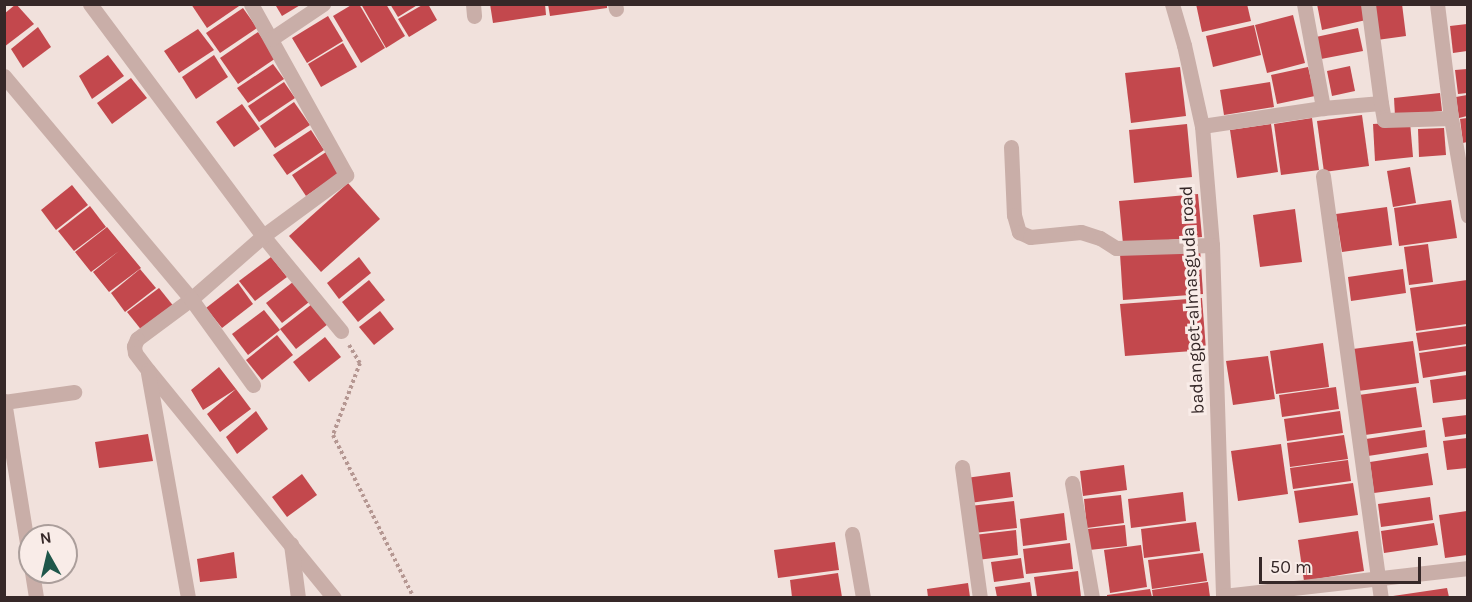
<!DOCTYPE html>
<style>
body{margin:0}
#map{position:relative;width:1472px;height:602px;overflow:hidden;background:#f1e1dc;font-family:Karla,sans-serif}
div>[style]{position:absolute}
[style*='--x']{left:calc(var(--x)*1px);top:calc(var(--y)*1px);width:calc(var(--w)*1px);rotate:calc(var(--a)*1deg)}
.building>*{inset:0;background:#c3484d}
.path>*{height:4px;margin-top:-2px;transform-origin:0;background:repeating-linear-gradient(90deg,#b59792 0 3px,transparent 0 6px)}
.minor>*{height:15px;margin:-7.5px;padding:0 7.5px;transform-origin:7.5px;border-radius:7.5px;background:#c9aea8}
span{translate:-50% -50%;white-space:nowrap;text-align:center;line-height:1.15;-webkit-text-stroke:6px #f9ece8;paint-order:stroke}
.street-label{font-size:18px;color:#362828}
.frame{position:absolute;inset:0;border:6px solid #362828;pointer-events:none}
.north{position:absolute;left:18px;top:524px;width:60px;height:60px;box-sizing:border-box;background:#f9ece8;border:2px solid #ab9e9b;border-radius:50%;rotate:352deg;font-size:16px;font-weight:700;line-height:24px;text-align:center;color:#362828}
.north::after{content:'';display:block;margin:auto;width:21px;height:27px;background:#1f564a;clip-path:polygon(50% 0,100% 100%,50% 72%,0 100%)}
.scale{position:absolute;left:1259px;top:557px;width:162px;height:27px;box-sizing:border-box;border:3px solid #362828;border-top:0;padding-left:8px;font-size:18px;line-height:21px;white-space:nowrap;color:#362828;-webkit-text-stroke:4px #f9ece8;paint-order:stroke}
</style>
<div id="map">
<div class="building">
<div style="clip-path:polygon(16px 4px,34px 24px,4px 47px,4px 14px)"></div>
<div style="clip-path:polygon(191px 4px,242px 4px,207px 28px)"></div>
<div style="clip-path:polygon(278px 4px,302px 4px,282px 16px,276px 6px)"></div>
<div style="clip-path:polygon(353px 4px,359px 4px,385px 48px,361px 63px,333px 16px)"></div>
<div style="clip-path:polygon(361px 4px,386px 4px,405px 36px,386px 48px)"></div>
<div style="clip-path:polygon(390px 4px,419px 4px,398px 17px)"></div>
<div style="clip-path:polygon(424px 4px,428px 4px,437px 20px,409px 37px,398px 19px)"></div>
<div style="clip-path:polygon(490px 4px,545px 4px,546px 15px,493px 23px)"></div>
<div style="clip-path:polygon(548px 4px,607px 4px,607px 8px,550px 16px)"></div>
<div style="clip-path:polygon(1196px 4px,1247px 4px,1251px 21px,1202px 32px)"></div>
<div style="clip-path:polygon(1317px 4px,1363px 4px,1366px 20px,1322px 30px)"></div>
<div style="clip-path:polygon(1372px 4px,1402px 4px,1406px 36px,1377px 40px)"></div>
<div style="clip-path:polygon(243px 8px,257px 28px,220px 53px,206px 33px)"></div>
<div style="clip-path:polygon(1293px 15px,1305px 63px,1267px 73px,1255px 25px)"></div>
<div style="clip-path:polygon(328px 16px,343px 41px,307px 63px,292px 38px)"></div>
<div style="clip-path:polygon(1467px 24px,1467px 51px,1453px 53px,1450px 26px)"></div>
<div style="clip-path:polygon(1254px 25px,1261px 55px,1213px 67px,1206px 36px)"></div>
<div style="clip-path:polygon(38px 27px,51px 47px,23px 68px,11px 49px)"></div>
<div style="clip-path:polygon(1358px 28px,1363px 51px,1321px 59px,1316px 37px)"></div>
<div style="clip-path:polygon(198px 29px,214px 50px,179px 73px,164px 51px)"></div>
<div style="clip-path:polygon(258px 32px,276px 58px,238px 84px,220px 58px)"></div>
<div style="clip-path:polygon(343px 43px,357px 67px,321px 87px,308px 64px)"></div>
<div style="clip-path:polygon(108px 55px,124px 76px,92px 99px,79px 76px)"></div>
<div style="clip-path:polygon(214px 55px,228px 77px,196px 99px,182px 77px)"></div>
<div style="clip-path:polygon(273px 64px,284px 79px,248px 103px,237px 88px)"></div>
<div style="clip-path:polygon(1350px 66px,1355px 91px,1332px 96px,1327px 71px)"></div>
<div style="clip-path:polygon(1180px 67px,1186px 116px,1131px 123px,1125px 73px)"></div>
<div style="clip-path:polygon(1308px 67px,1315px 96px,1277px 104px,1271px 75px)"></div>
<div style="clip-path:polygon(1467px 69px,1467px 93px,1458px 94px,1455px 70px)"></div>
<div style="clip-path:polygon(131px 78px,147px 98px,112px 124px,97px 103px)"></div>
<div style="clip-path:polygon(284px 82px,295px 98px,259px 122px,248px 106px)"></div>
<div style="clip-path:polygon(1270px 82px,1274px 107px,1224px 115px,1220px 90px)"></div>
<div style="clip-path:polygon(1440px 93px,1442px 111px,1395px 116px,1394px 98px)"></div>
<div style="clip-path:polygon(1467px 95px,1467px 116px,1459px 118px,1456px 97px)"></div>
<div style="clip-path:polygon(294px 102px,310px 125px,275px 148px,260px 126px)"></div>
<div style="clip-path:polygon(242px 104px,260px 129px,234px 147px,216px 122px)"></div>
<div style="clip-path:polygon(1362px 115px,1369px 166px,1324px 172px,1317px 121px)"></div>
<div style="clip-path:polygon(1312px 118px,1319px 170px,1281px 175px,1274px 124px)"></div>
<div style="clip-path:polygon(1467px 118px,1467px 142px,1463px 143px,1460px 119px)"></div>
<div style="clip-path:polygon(1410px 122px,1413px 157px,1375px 161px,1373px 124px)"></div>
<div style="clip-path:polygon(1187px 124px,1192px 177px,1134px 183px,1129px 130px)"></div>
<div style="clip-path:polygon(1271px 124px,1278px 172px,1237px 178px,1230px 130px)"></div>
<div style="clip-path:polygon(1444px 128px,1446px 155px,1419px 157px,1418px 129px)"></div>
<div style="clip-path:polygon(311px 130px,324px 150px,287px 175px,273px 155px)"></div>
<div style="clip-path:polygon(326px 152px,340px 173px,306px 196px,292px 175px)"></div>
<div style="clip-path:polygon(1410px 167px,1416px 203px,1393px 207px,1387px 171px)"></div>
<div style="clip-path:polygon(348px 183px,380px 219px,321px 272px,289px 236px)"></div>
<div style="clip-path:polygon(72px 185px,88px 205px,56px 230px,41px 210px)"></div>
<div style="clip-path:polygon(1198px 194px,1202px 237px,1123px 244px,1119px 201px)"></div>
<div style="clip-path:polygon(1451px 200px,1457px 238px,1399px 246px,1394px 208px)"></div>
<div style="clip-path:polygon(90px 206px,106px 227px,74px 251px,58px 231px)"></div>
<div style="clip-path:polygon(1387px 207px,1392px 245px,1342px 252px,1336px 214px)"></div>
<div style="clip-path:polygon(1295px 209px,1302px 262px,1260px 267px,1253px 215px)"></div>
<div style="clip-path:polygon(107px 227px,141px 268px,109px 292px,93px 272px,119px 251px,91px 272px,75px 252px)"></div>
<div style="clip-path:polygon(1428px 244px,1433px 282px,1409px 285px,1404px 247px)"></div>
<div style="clip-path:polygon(1200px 248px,1203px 294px,1123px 300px,1120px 254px)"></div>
<div style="clip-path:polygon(271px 257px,287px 277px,255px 301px,239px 281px)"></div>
<div style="clip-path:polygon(359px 257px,371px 273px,339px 299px,327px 283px)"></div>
<div style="clip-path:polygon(140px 269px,156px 288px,125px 312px,111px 293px)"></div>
<div style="clip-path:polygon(1403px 269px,1406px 293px,1351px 301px,1348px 277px)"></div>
<div style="clip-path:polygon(298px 278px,313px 299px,282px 323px,266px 303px)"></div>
<div style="clip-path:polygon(369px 280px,385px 300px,358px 322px,342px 302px)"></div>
<div style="clip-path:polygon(1467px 280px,1467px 324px,1416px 331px,1410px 288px)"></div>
<div style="clip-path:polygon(238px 283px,253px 304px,222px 328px,206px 308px)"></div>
<div style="clip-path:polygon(159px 288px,175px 308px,143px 332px,127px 312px)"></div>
<div style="clip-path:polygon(1202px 298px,1206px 350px,1125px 356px,1120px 304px)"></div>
<div style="clip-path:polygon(312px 304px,328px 324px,296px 349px,280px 329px)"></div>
<div style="clip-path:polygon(264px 310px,280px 330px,248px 355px,232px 334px)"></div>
<div style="clip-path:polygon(380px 311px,394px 329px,374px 345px,359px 327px)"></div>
<div style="clip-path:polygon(1467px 326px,1467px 344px,1419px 351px,1416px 333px)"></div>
<div style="clip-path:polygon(277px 335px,293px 355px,262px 380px,246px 360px)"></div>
<div style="clip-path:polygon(325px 337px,341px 357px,309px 382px,293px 362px)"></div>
<div style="clip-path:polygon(1413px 341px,1419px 383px,1358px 391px,1353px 349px)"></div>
<div style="clip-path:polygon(1323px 343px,1329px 387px,1276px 394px,1270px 351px)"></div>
<div style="clip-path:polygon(1467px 346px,1467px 371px,1423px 378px,1419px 353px)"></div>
<div style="clip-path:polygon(1268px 356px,1275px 399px,1233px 405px,1226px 361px)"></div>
<div style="clip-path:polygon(219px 367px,236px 389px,251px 409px,220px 432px,207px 414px,236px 389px,203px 410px,191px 390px)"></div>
<div style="clip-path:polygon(1467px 375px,1467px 399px,1433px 403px,1430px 380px)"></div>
<div style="clip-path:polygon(1336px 387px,1339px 409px,1282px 417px,1279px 395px)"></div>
<div style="clip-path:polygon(1416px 387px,1422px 427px,1365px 435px,1359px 395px)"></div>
<div style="clip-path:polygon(256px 411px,268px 429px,237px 454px,226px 437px)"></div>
<div style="clip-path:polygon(1340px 411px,1343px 433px,1287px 441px,1284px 419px)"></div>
<div style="clip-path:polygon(1467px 415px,1467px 434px,1445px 437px,1442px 418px)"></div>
<div style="clip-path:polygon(1425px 430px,1427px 447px,1368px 456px,1366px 439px)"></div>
<div style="clip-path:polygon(148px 434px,153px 461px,99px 468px,95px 442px)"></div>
<div style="clip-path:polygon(1344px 435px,1348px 459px,1290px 467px,1287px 443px)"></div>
<div style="clip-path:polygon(1467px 438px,1467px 468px,1447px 470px,1443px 441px)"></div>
<div style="clip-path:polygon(1281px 444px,1288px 494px,1238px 501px,1231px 451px)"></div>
<div style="clip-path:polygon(1428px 453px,1433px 485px,1374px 493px,1370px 462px)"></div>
<div style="clip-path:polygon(1348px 460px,1351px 481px,1293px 489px,1290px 468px)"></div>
<div style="clip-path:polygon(1124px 465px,1127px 490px,1083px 496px,1080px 471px)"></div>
<div style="clip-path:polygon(1010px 472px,1013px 497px,970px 503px,966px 478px)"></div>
<div style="clip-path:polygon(302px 474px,317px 495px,287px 517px,272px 497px)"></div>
<div style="clip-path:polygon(1353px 483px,1358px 515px,1299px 523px,1294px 491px)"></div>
<div style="clip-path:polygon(1183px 492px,1186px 521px,1131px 528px,1128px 499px)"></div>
<div style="clip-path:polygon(1121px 495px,1124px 523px,1087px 528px,1084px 499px)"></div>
<div style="clip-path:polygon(1430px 497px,1433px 520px,1381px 527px,1378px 504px)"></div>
<div style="clip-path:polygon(1014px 501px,1017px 528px,974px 533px,970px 506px)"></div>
<div style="clip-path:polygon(1467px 511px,1467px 555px,1445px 558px,1439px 515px)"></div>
<div style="clip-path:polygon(1064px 513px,1067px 540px,1023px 546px,1020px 519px)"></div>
<div style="clip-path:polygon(1196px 522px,1200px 551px,1144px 558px,1141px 529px)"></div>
<div style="clip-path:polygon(1434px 523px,1438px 545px,1384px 553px,1381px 531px)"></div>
<div style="clip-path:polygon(1125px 525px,1127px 546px,1089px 550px,1087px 529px)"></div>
<div style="clip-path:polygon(1016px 530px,1018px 555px,977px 560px,974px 535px)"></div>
<div style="clip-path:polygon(1358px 531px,1364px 571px,1304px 581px,1298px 540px)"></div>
<div style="clip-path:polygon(835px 542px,839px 570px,778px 578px,774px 550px)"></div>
<div style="clip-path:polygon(1070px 543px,1073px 569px,1026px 574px,1023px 549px)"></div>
<div style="clip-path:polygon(1141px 545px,1147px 587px,1110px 593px,1104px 550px)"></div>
<div style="clip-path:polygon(234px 552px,237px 578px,200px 582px,197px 559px)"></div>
<div style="clip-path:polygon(1203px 553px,1207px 581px,1152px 589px,1148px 560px)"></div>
<div style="clip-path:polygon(1021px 558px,1024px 578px,994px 582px,991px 562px)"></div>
<div style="clip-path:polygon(1078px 571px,1081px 597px,1037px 597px,1034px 577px)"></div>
<div style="clip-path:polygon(838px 573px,842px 597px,792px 597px,790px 580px)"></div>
<div style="clip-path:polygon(1030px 582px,1032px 597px,997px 597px,995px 587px)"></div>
<div style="clip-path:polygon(1208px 582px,1210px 597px,1153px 597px,1152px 590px)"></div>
<div style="clip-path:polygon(968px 583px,970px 597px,928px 597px,927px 589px)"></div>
<div style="clip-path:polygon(1447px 588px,1449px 597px,1394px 597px,1393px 596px)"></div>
<div style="clip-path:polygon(1150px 589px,1152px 597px,1107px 597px,1107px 595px)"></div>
</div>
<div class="path">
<div style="--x:349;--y:345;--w:21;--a:59"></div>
<div style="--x:360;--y:363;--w:77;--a:110.6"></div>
<div style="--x:333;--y:435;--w:182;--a:63.6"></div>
</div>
<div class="minor">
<div style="--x:90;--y:4;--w:289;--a:53.3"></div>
<div style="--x:263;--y:236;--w:123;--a:50.6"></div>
<div style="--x:251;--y:4;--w:196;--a:60.9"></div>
<div style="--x:346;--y:175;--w:103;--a:143.7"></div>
<div style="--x:263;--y:236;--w:96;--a:138.8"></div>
<div style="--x:191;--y:299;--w:67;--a:143.5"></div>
<div style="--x:137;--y:339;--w:8;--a:113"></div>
<div style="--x:134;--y:346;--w:7;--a:82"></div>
<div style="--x:135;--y:353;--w:21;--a:53"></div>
<div style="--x:148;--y:370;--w:294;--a:50.8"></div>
<div style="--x:473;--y:4;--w:12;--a:85"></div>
<div style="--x:615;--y:4;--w:5;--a:79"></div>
<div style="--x:1172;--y:4;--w:43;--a:73.7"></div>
<div style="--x:1184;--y:45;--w:83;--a:77.5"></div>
<div style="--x:1202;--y:126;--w:119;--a:85.2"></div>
<div style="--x:1212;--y:245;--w:353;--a:88.2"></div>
<div style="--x:1304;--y:4;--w:106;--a:79.6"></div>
<div style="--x:1437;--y:4;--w:115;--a:83"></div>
<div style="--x:1451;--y:118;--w:99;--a:80.2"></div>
<div style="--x:271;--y:39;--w:63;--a:-33.9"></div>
<div style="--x:4;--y:76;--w:291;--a:50"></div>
<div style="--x:191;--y:299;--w:106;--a:54.2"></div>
<div style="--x:1381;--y:103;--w:17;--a:80"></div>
<div style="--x:1384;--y:120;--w:67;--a:-1.7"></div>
<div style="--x:1202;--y:126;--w:122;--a:-8.5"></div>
<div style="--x:1323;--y:108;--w:58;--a:-4.9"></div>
<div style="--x:1381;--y:103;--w:100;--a:-97.5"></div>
<div style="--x:1011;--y:147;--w:68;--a:87.5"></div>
<div style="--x:1014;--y:215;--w:18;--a:74"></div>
<div style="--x:1019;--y:232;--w:12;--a:24"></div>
<div style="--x:1030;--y:237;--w:51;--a:-5.6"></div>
<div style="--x:1081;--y:232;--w:20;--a:18"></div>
<div style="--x:1100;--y:238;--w:19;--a:32"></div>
<div style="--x:1116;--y:248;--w:96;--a:-1.8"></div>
<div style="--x:1323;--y:176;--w:426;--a:82.2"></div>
<div style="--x:148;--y:373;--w:229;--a:79.9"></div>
<div style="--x:4;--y:401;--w:162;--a:80.8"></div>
<div style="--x:4;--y:402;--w:71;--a:-8.1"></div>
<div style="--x:962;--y:467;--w:132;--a:82.2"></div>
<div style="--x:1072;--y:483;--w:117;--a:80.1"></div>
<div style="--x:852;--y:534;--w:65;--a:80.2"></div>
<div style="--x:291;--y:544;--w:54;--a:82.6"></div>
<div style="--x:32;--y:572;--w:26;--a:81"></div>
<div style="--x:1223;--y:596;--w:247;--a:-6.5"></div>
</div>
<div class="street-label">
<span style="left:1192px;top:300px;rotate:-93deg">badangpet-almasguda road</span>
</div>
<div class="frame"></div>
<div class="north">N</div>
<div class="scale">50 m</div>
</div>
